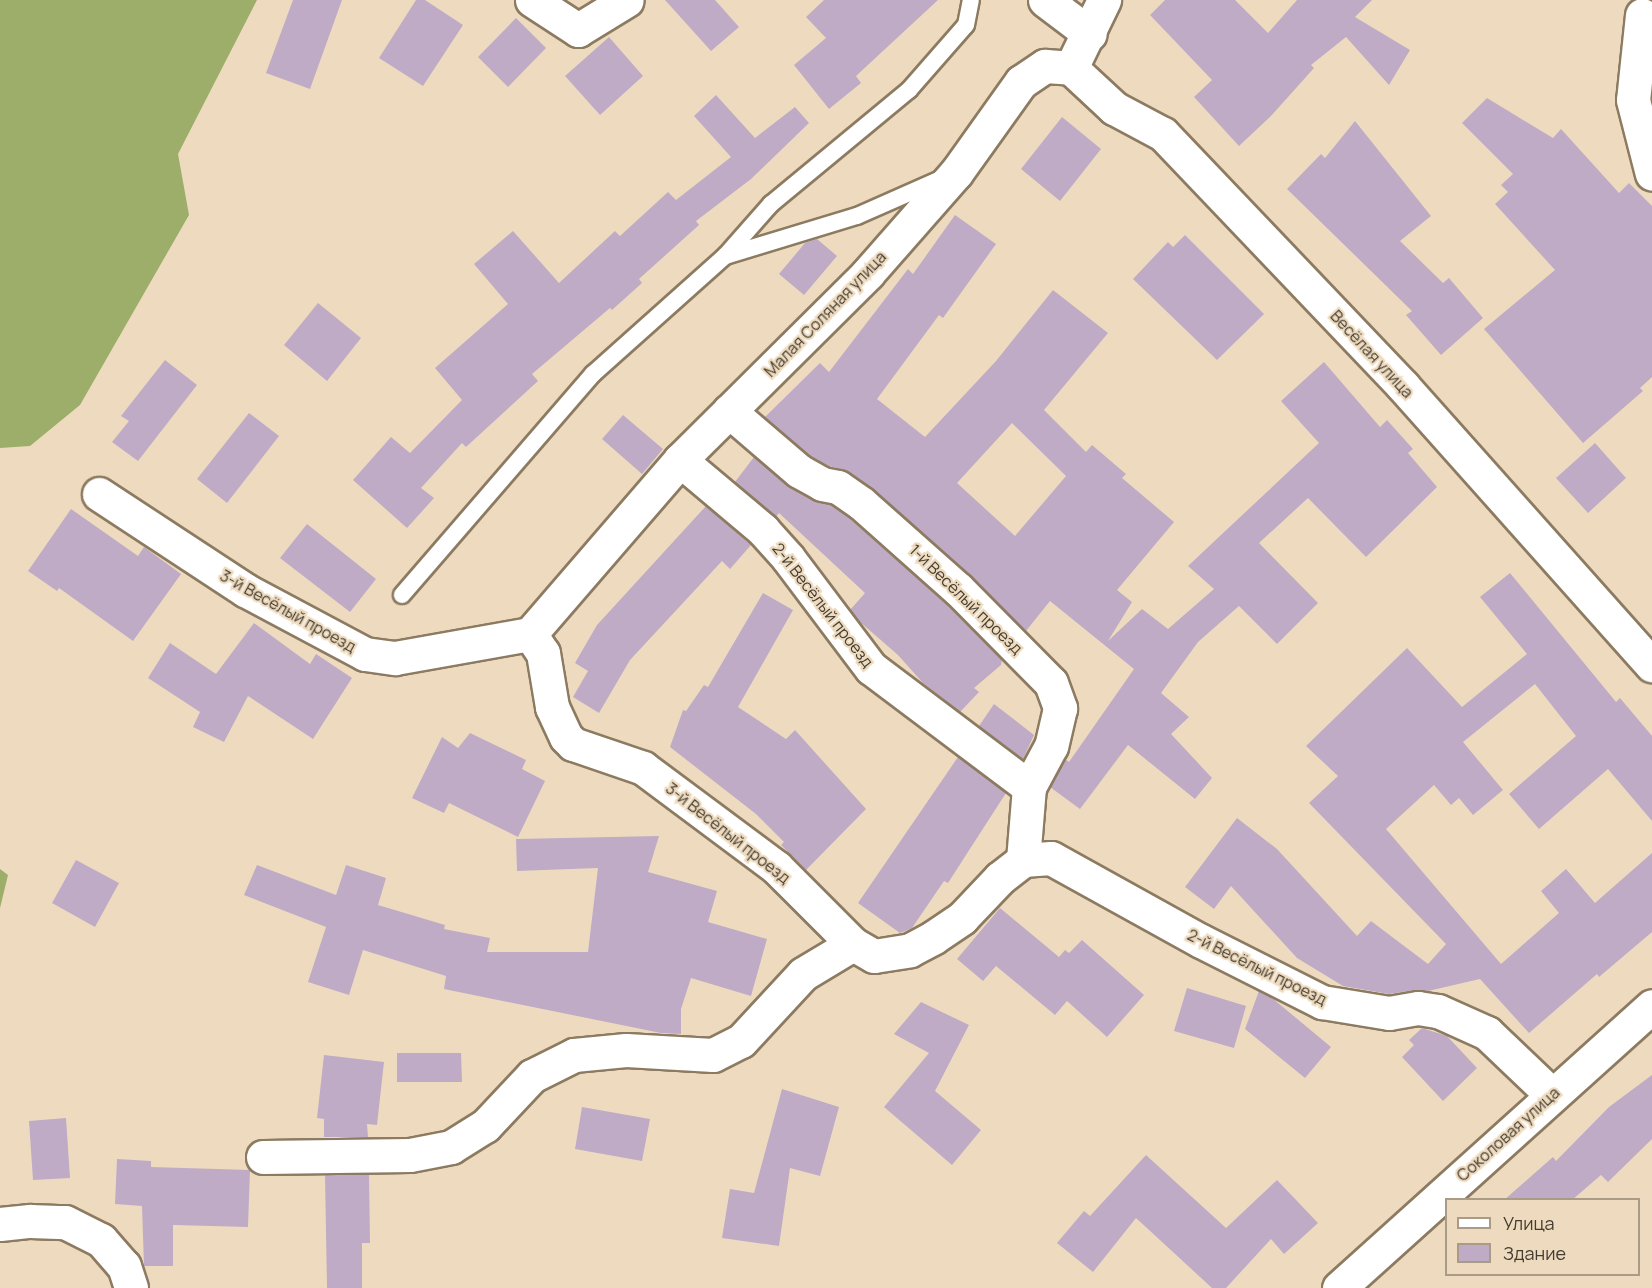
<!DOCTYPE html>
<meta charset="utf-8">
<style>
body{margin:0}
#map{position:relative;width:1652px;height:1288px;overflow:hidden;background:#eedbbf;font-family:Manrope,sans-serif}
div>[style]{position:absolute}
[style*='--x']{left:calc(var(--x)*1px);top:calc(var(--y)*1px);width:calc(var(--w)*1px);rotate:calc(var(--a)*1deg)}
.forest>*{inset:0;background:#9cae69}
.building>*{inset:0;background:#bfabc6}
.roads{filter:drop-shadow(2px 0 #8c7b61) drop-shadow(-2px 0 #8c7b61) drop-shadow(0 2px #8c7b61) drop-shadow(0 -2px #8c7b61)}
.service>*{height:16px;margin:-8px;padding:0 8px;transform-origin:8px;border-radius:8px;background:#fff}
.minor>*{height:33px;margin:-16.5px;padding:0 16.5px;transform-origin:16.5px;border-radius:16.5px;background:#fff}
.primary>*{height:33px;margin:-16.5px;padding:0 16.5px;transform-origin:16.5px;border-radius:16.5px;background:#fff}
span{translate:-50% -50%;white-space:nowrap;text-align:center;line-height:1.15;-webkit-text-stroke:4.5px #eedbbf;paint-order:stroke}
.street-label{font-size:16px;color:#433c30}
.legend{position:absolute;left:1445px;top:1198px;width:195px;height:78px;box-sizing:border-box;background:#eedbbf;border:2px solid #aa9b86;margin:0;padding:8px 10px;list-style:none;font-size:18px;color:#433c30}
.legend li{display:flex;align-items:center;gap:12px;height:30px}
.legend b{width:30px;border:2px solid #aa9b86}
</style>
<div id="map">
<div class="forest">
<div style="clip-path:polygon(0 0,257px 0,178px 154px,189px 215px,80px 405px,30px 446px,0 448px)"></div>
<div style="clip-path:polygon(0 869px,8px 875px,0 908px)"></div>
</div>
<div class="building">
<div style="clip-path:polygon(293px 0,342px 0,310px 89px,266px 73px)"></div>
<div style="clip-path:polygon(416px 0,425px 0,463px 25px,423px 86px,379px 58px)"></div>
<div style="clip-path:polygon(665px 0,715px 0,739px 27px,711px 51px)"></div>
<div style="clip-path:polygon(824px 0,938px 0,856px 76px,861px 83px,829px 109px,794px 65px,826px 38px,806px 17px)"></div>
<div style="clip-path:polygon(1165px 0,1235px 0,1268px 33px,1297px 0,1372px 0,1355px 17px,1410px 50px,1389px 85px,1346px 37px,1311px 65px,1314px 68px,1271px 116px,1239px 146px,1194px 97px,1212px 80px,1150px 15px)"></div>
<div style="clip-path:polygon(516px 18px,546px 48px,508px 87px,478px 57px)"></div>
<div style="clip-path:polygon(609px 37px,643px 76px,600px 115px,565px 76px)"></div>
<div style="clip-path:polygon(716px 95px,755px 138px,795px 107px,809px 123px,751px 179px,696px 221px,699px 225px,639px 279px,642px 283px,612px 310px,610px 308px,532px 374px,538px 381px,466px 447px,462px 443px,421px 488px,434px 498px,407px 528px,353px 480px,391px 437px,410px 453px,462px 400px,435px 368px,508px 304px,474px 264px,513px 231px,559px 283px,615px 231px,620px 236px,668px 192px,676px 200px,731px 157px,694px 116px)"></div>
<div style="clip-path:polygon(1487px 98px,1553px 138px,1561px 129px,1619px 193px,1629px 183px,1652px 206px,1652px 377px,1640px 388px,1643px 391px,1583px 443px,1484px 329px,1555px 270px,1495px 204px,1508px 192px,1501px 185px,1513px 174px,1462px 123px)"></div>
<div style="clip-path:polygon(1062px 117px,1101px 149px,1060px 201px,1021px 169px)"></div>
<div style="clip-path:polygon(1355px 121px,1431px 216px,1400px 241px,1443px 283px,1449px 278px,1483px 318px,1441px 355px,1406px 315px,1412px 311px,1287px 189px,1321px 154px,1325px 158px)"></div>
<div style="clip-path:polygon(evenodd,955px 215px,996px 244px,943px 318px,939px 315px,877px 399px,925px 437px,996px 361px,1053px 290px,1108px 333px,1044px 410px,1086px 452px,1092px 445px,1126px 474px,1122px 478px,1174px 522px,1117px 590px,1132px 602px,1108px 641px,1142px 609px,1168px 629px,1214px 589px,1188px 566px,1319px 443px,1281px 401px,1324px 362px,1380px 427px,1387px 420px,1413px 449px,1408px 453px,1437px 487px,1366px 557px,1308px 498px,1259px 543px,1318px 603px,1277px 644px,1239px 606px,1198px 642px,1161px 693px,1189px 717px,1171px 734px,1212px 778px,1195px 799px,1128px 745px,1080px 809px,1050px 787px,1065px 759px,1069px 762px,1134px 669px,1050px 601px,1026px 631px,970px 575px,873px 489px,848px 471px,829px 466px,810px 456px,765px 417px,820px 363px,829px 372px,908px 269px,913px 274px,955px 215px,1012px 423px,1066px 476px,1015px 536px,957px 483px,1012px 423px)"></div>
<div style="clip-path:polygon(1185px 235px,1264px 314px,1217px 360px,1133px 279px,1168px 242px,1173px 247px)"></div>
<div style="clip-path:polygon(817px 239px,837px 256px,804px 295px,779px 274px,805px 243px)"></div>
<div style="clip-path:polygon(318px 303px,361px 338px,327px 381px,284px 345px)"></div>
<div style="clip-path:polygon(165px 360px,197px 385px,138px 461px,112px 442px,129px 421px,121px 416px)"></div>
<div style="clip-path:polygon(249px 413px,279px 436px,227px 503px,197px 479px)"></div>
<div style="clip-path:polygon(623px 415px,663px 449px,642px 474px,602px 439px)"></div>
<div style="clip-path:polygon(1595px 443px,1626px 478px,1588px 513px,1556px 478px)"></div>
<div style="clip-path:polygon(754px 457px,790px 487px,813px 500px,831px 505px,849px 518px,945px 603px,1002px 660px,1001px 665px,974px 688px,979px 692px,960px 712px,923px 683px,898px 655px,860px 622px,850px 610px,865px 593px,779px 513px,776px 517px,735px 482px)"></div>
<div style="clip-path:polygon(706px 506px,751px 545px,730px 569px,722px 561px,630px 660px,599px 713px,573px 697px,588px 671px,575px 663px,597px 625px)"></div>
<div style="clip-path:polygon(71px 509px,138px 556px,144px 547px,181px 574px,133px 641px,59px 588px,57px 591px,28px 571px)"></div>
<div style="clip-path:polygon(307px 524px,376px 579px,350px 612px,280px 558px)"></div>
<div style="clip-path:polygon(1510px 573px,1616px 702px,1620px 698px,1652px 736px,1652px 821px,1608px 769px,1539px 829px,1509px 794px,1576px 736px,1535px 684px,1463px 742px,1503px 790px,1473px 815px,1459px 798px,1451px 805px,1434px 785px,1386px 829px,1501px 964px,1559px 913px,1541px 891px,1566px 869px,1595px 903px,1652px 853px,1652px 932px,1599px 977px,1597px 974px,1529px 1033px,1480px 979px,1428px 991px,1415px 990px,1389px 994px,1343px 986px,1297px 958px,1231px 886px,1214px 909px,1185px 887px,1237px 818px,1277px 849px,1357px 936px,1371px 921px,1428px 964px,1446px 944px,1309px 803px,1338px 776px,1306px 746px,1407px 648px,1462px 707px,1527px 654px,1480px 597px)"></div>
<div style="clip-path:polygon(763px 593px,793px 610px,738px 707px,786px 739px,795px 730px,866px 809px,806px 870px,781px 845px,784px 842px,756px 814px,670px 747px,683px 710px,686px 711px,704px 685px,708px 687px)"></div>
<div style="clip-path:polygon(254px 623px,310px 664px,316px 654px,352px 678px,313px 739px,248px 696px,224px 742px,193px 727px,200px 712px,148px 678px,170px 643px,216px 674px)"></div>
<div style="clip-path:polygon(994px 704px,1034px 735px,1023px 759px,979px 726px)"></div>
<div style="clip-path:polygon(470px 733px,526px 760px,522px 769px,545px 781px,518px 837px,449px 803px,444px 813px,412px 798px,442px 737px,458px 748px)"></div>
<div style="clip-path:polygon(958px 757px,1006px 793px,948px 883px,944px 881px,912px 928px,900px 933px,858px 903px)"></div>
<div style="clip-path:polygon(659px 836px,648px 872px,717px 891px,708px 922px,767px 939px,751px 996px,691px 978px,681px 1009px,681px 1034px,661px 1033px,444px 989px,446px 976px,363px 950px,349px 995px,308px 982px,326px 927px,244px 895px,257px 865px,336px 895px,346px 865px,386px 878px,378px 905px,445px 925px,444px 929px,490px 938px,487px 952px,588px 952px,598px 868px,517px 871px,516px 839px)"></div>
<div style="clip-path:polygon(76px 860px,119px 883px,95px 927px,52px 903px)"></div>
<div style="clip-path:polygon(1000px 908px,1059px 957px,1065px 950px,1069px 953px,1082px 940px,1144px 995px,1107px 1037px,1067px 1001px,1055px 1015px,996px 966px,983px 981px,957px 959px)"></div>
<div style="clip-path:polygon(1187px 988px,1246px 1006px,1234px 1048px,1174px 1031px)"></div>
<div style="clip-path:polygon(1259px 991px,1272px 998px,1331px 1047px,1305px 1078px,1245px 1029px)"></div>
<div style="clip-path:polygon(921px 1002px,969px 1025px,935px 1091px,981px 1130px,952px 1165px,884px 1107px,929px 1053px,894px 1034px)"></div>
<div style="clip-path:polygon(1422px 1028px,1447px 1036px,1477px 1068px,1443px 1101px,1402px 1057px,1414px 1045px,1409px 1040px)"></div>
<div style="clip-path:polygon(397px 1053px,461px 1053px,462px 1082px,397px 1082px)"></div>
<div style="clip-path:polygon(324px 1055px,384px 1062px,377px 1125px,367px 1124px,368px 1137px,324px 1137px,324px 1119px,317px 1118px)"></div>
<div style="clip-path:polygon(1652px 1075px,1652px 1139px,1608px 1182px,1601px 1175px,1572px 1200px,1504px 1200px,1553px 1157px,1556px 1161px,1609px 1107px)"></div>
<div style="clip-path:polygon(782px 1089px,839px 1107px,820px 1176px,790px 1168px,779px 1246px,722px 1238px,730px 1189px,754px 1193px)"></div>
<div style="clip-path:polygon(582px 1107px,650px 1119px,642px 1161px,575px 1149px)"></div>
<div style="clip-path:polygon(66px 1118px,70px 1178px,33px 1180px,29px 1121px)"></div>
<div style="clip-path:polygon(1146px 1155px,1226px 1228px,1277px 1180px,1318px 1223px,1284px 1254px,1271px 1239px,1226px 1288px,1212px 1288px,1136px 1218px,1093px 1272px,1057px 1243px,1084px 1211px,1090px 1216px)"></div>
<div style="clip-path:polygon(117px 1159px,151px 1161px,151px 1167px,250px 1170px,248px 1227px,173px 1225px,173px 1266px,144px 1266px,142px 1206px,115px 1204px)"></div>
<div style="clip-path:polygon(369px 1174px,370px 1243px,362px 1243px,362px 1288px,327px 1288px,325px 1175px)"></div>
</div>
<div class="roads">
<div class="service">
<div style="--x:726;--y:255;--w:68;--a:-48.6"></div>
<div style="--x:771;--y:204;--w:179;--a:-39.6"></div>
<div style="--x:909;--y:90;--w:86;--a:-48.8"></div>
<div style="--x:966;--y:25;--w:25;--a:-79"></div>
<div style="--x:402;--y:595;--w:292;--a:-49.2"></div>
<div style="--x:593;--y:374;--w:177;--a:-41.8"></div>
<div style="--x:725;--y:256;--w:138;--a:-16.9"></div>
<div style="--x:857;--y:216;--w:92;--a:-23.8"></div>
</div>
<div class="minor">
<div style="--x:532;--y:0;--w:55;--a:33.1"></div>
<div style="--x:578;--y:30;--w:57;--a:-31.5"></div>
<div style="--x:1045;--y:0;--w:56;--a:37.1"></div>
<div style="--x:1642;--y:15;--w:85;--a:96"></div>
<div style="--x:1633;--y:100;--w:76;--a:75.6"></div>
<div style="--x:1071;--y:68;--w:59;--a:42.9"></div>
<div style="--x:1114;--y:108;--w:55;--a:28"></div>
<div style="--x:1163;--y:134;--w:348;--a:46.4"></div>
<div style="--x:1403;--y:386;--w:374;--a:48.3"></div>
<div style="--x:1071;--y:68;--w:76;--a:-64.1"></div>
<div style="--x:729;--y:411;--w:92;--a:40.6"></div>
<div style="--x:799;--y:471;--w:26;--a:29"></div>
<div style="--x:822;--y:484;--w:16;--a:11"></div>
<div style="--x:838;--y:487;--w:28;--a:35"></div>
<div style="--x:861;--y:503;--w:130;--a:41.6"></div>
<div style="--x:958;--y:589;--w:132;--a:45.3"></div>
<div style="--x:1051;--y:683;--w:27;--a:70"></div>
<div style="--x:1060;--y:708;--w:39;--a:103"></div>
<div style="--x:1051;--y:746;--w:47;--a:118.2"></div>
<div style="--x:1029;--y:787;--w:73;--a:94.7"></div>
<div style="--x:680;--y:460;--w:109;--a:40.1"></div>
<div style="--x:763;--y:530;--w:38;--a:48"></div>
<div style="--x:788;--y:558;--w:138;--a:53"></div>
<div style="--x:871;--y:668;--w:198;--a:37"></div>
<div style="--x:99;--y:494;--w:175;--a:33.3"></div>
<div style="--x:245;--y:590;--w:136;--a:28.1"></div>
<div style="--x:365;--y:654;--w:30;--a:8"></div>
<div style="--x:395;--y:658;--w:137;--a:-10.1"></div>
<div style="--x:530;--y:634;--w:230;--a:-49.2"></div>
<div style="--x:680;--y:460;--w:265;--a:-44.8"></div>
<div style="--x:868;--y:273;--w:133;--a:-48.7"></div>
<div style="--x:956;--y:173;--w:112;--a:-54.5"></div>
<div style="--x:1021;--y:82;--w:29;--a:-34"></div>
<div style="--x:1045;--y:66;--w:26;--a:4"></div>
<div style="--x:530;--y:634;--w:23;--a:56"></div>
<div style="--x:543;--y:653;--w:55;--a:80.5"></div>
<div style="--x:552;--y:707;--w:33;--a:65"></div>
<div style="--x:566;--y:737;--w:10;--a:45"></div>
<div style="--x:573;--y:744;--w:74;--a:18.9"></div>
<div style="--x:643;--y:768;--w:166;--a:36.7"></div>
<div style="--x:776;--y:867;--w:109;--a:45"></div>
<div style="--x:853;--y:944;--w:24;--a:30"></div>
<div style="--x:874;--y:956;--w:36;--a:-9"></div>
<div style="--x:910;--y:950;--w:27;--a:-28"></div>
<div style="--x:934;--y:937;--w:34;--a:-34"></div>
<div style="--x:962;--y:918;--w:55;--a:-46.5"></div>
<div style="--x:1000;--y:878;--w:29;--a:-38"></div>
<div style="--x:1023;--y:860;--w:28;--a:-4"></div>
<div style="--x:1051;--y:858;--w:171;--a:29"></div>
<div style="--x:1201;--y:941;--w:136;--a:26.8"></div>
<div style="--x:1322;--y:1002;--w:68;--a:9.3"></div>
<div style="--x:1389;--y:1013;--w:29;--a:-10"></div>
<div style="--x:1418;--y:1008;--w:20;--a:9"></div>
<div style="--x:1438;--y:1011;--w:54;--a:24.2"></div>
<div style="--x:1487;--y:1033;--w:88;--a:43.6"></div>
<div style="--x:263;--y:1157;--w:147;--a:-0.8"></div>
<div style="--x:410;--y:1155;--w:42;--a:-11"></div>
<div style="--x:451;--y:1147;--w:40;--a:-32"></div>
<div style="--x:485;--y:1126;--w:69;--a:-46.8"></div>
<div style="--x:532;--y:1076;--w:47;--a:-26.6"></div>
<div style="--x:574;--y:1055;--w:52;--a:-5.5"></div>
<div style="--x:626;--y:1050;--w:87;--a:3.3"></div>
<div style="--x:713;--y:1055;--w:31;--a:-27"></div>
<div style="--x:741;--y:1041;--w:91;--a:-47.2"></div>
<div style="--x:803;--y:974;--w:58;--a:-31"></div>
<div style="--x:0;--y:1224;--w:30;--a:-6"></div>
<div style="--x:30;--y:1221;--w:35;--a:2"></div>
<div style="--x:65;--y:1222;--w:40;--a:26.6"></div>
<div style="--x:101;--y:1240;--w:35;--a:49"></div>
<div style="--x:124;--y:1266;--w:23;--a:72"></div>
</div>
<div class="primary">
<div style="--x:1339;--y:1288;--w:421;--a:-42"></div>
</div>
</div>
<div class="street-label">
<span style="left:825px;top:314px;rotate:-46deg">Малая Соляная улица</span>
<span style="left:1372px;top:354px;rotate:47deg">Весёлая улица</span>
<span style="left:966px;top:599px;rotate:44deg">1-й Весёлый проезд</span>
<span style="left:823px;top:605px;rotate:52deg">2-й Весёлый проезд</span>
<span style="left:288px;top:611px;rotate:29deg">3-й Весёлый проезд</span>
<span style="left:728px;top:833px;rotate:38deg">3-й Весёлый проезд</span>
<span style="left:1257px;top:967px;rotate:26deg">2-й Весёлый проезд</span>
<span style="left:1508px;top:1134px;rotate:-42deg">Соколовая улица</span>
</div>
<ul class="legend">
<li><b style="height:8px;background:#fff"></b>Улица</li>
<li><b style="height:16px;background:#bfabc6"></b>Здание</li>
</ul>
</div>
